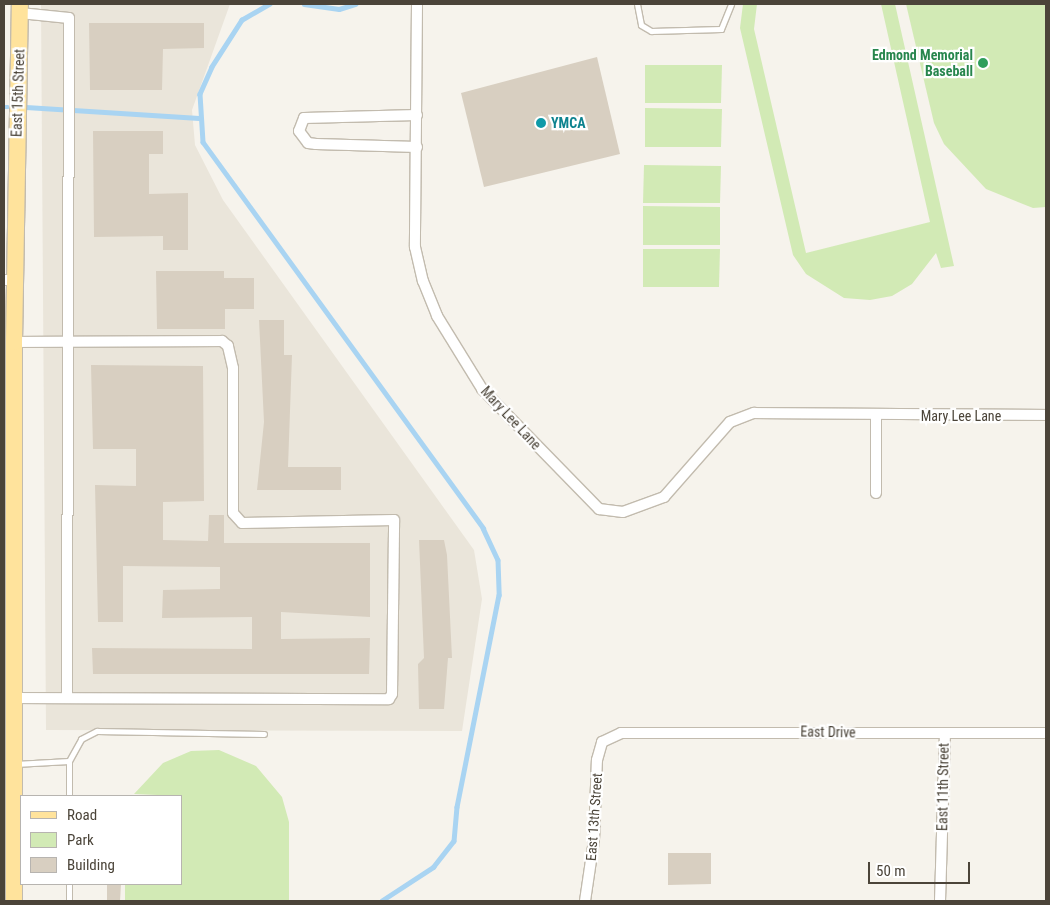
<!DOCTYPE html>
<style>
body{margin:0}
#map{position:relative;width:1050px;height:905px;overflow:hidden;background:#f6f3ec;font-family:"Roboto Condensed",sans-serif}
div>[style]{position:absolute}
[style*='--x']{left:calc(var(--x)*1px);top:calc(var(--y)*1px);width:calc(var(--w)*1px);rotate:calc(var(--a)*1deg)}
.residential>*{inset:0;background:#eae5da}
.green>*{inset:0;background:#d2eab5}
.stream>*{height:4.5px;margin:-2.25px;padding:0 2.25px;transform-origin:2.25px;border-radius:2.25px;background:#a9d4f2}
.building>*{inset:0;background:#d8cfc1}
.roads{filter:drop-shadow(1px 0 #c2bbae) drop-shadow(-1px 0 #c2bbae) drop-shadow(0 1px #c2bbae) drop-shadow(0 -1px #c2bbae)}
.service>*{height:5px;margin:-2.5px;padding:0 2.5px;transform-origin:2.5px;border-radius:2.5px;background:#fff}
.minor>*{height:10px;margin:-5px;padding:0 5px;transform-origin:5px;border-radius:5px;background:#fff}
.primary>*{height:16px;margin:-8px;padding:0 8px;transform-origin:8px;border-radius:8px;background:#ffe39c}
.dots>*{width:14px;height:14px;translate:-50% -50%;box-sizing:border-box;border:2px solid #fff;border-radius:50%}
span{translate:-50% -50%;white-space:nowrap;text-align:center;line-height:1.15;-webkit-text-stroke:4.5px #fff;paint-order:stroke}
.leisure-label{font-size:14px;color:#27864d;font-weight:700}
.right{translate:-100% -50%;text-align:right}
.street-label{font-size:14px;color:#4b4439}
.culture-label{font-size:14px;color:#0d838f;font-weight:700}
.left{translate:0 -50%;text-align:left}
.frame{position:absolute;inset:0;border:5px solid #4b4439;pointer-events:none}
.legend{position:absolute;left:20px;top:795px;width:162px;height:90px;box-sizing:border-box;background:#fff;border:1px solid #b7b4b0;margin:0;padding:6px 9px;list-style:none;font-size:15px;color:#4b4439}
.legend li{display:flex;align-items:center;gap:10px;height:25px}
.legend b{width:25px;border:1px solid #b7b4b0}
.scale{position:absolute;left:868px;top:862px;width:102px;height:22px;box-sizing:border-box;border:2px solid #4b4439;border-top:0;padding-left:6px;font-size:15px;line-height:18px;white-space:nowrap;color:#4b4439;-webkit-text-stroke:4px #fff;paint-order:stroke}
</style>
<div id="map">
<div class="residential">
<div style="clip-path:polygon(230px 4px,192px 110px,195px 145px,223px 200px,474px 550px,482px 599px,462px 731px,46px 730px,41px 5px)"></div>
</div>
<div class="green">
<div style="clip-path:polygon(743px 4px,757px 4px,754px 29px,806px 253px,930px 222px,881px 4px,895px 4px,954px 266px,941px 268px,936px 253px,912px 284px,892px 296px,870px 300px,844px 298px,806px 274px,793px 255px,740px 28px)"></div>
<div style="clip-path:polygon(906px 4px,1046px 4px,1046px 207px,1033px 208px,986px 189px,944px 144px,934px 123px)"></div>
<div style="clip-path:polygon(645px 65px,722px 65px,721px 103px,645px 103px)"></div>
<div style="clip-path:polygon(645px 108px,722px 109px,721px 147px,645px 147px)"></div>
<div style="clip-path:polygon(644px 165px,721px 166px,720px 203px,643px 203px)"></div>
<div style="clip-path:polygon(643px 206px,720px 207px,720px 245px,643px 245px)"></div>
<div style="clip-path:polygon(643px 249px,720px 249px,719px 287px,643px 287px)"></div>
<div style="clip-path:polygon(219px 750px,256px 766px,282px 797px,289px 822px,289px 901px,125px 901px,125px 884px,181px 884px,181px 796px,134px 794px,163px 763px,191px 751px)"></div>
</div>
<div class="stream">
<div style="--x:270;--y:4;--w:32;--a:150"></div>
<div style="--x:242;--y:20;--w:56;--a:122.6"></div>
<div style="--x:212;--y:67;--w:30;--a:114"></div>
<div style="--x:200;--y:94;--w:48;--a:86.4"></div>
<div style="--x:203;--y:142;--w:477;--a:54"></div>
<div style="--x:483;--y:528;--w:35;--a:65"></div>
<div style="--x:498;--y:560;--w:35;--a:88"></div>
<div style="--x:499;--y:595;--w:216;--a:101.2"></div>
<div style="--x:457;--y:807;--w:34;--a:95"></div>
<div style="--x:454;--y:841;--w:33;--a:128"></div>
<div style="--x:434;--y:867;--w:62;--a:146.8"></div>
<div style="--x:304;--y:4;--w:35;--a:8"></div>
<div style="--x:339;--y:9;--w:17;--a:-17"></div>
<div style="--x:4;--y:107;--w:4;--a:0"></div>
<div style="--x:26;--y:107;--w:173;--a:3.6"></div>
</div>
<div class="building">
<div style="clip-path:polygon(89px 23px,204px 23px,204px 48px,163px 49px,162px 90px,90px 90px)"></div>
<div style="clip-path:polygon(597px 57px,620px 154px,484px 187px,461px 93px)"></div>
<div style="clip-path:polygon(93px 131px,163px 131px,163px 154px,149px 154px,149px 194px,188px 193px,188px 250px,163px 250px,163px 236px,94px 237px)"></div>
<div style="clip-path:polygon(156px 271px,224px 271px,224px 278px,254px 278px,254px 309px,225px 309px,225px 329px,157px 329px)"></div>
<div style="clip-path:polygon(259px 320px,284px 320px,284px 355px,292px 355px,288px 467px,341px 467px,341px 490px,257px 490px,264px 422px)"></div>
<div style="clip-path:polygon(91px 365px,203px 366px,204px 501px,163px 502px,163px 540px,208px 541px,209px 515px,224px 515px,224px 543px,370px 543px,370px 617px,281px 612px,281px 639px,370px 638px,369px 674px,93px 674px,92px 648px,252px 649px,252px 617px,162px 618px,163px 590px,220px 589px,220px 567px,123px 566px,123px 622px,98px 622px,95px 485px,136px 486px,136px 449px,93px 449px)"></div>
<div style="clip-path:polygon(419px 540px,444px 540px,447px 555px,452px 658px,448px 658px,444px 709px,419px 709px,418px 664px,424px 658px)"></div>
<div style="clip-path:polygon(668px 853px,711px 853px,711px 884px,668px 885px)"></div>
<div style="clip-path:polygon(107px 884px,121px 884px,120px 901px,107px 901px)"></div>
</div>
<div class="roads">
<div class="service">
<div style="--x:637;--y:4;--w:21;--a:79"></div>
<div style="--x:641;--y:25;--w:12;--a:31"></div>
<div style="--x:651;--y:31;--w:70;--a:-1.6"></div>
<div style="--x:721;--y:29;--w:27;--a:-68"></div>
<div style="--x:15;--y:764;--w:54;--a:-3.2"></div>
<div style="--x:69;--y:761;--w:25;--a:-61"></div>
<div style="--x:81;--y:739;--w:18;--a:-27"></div>
<div style="--x:97;--y:731;--w:167;--a:1"></div>
<div style="--x:69;--y:796;--w:35;--a:-90"></div>
<div style="--x:69;--y:901;--w:17;--a:-90"></div>
</div>
<div class="minor">
<div style="--x:417;--y:4;--w:243;--a:90.5"></div>
<div style="--x:415;--y:247;--w:35;--a:77"></div>
<div style="--x:423;--y:281;--w:38;--a:68"></div>
<div style="--x:437;--y:316;--w:86;--a:58.3"></div>
<div style="--x:482;--y:389;--w:168;--a:45.7"></div>
<div style="--x:599;--y:509;--w:24;--a:7"></div>
<div style="--x:623;--y:512;--w:44;--a:-20.1"></div>
<div style="--x:664;--y:497;--w:100;--a:-48.7"></div>
<div style="--x:730;--y:422;--w:26;--a:-21"></div>
<div style="--x:754;--y:413;--w:292;--a:0.4"></div>
<div style="--x:20;--y:13;--w:49;--a:5.8"></div>
<div style="--x:69;--y:18;--w:679;--a:90.17"></div>
<div style="--x:417;--y:147;--w:101;--a:-178.3"></div>
<div style="--x:316;--y:144;--w:8;--a:-173"></div>
<div style="--x:308;--y:143;--w:15;--a:-127"></div>
<div style="--x:299;--y:131;--w:14;--a:-69"></div>
<div style="--x:304;--y:118;--w:113;--a:-1.5"></div>
<div style="--x:4;--y:280;--w:10;--a:0"></div>
<div style="--x:876;--y:493;--w:77;--a:-90"></div>
<div style="--x:12;--y:698;--w:377;--a:0.2"></div>
<div style="--x:389;--y:699;--w:6;--a:-59"></div>
<div style="--x:392;--y:694;--w:174;--a:-89.3"></div>
<div style="--x:394;--y:520;--w:152;--a:178.9"></div>
<div style="--x:242;--y:523;--w:13;--a:-132"></div>
<div style="--x:233;--y:513;--w:145;--a:-90"></div>
<div style="--x:233;--y:368;--w:23;--a:-103"></div>
<div style="--x:228;--y:346;--w:8;--a:-140"></div>
<div style="--x:222;--y:341;--w:208;--a:179.7"></div>
<div style="--x:585;--y:901;--w:62;--a:-81.6"></div>
<div style="--x:594;--y:840;--w:80;--a:-87.9"></div>
<div style="--x:597;--y:760;--w:19;--a:-74"></div>
<div style="--x:602;--y:742;--w:21;--a:-25"></div>
<div style="--x:621;--y:733;--w:425;--a:0"></div>
<div style="--x:940;--y:901;--w:168;--a:-88.3"></div>
</div>
<div class="primary">
<div style="--x:14;--y:901;--w:559;--a:-90"></div>
<div style="--x:14;--y:342;--w:338;--a:-89"></div>
</div>
</div>
<div class="dots">
<div style="left:983px;top:63px;background:#2e9e5b"></div>
<div style="left:541px;top:123px;background:#0f9aa8"></div>
</div>
<div class="leisure-label">
<span class="right" style="left:973px;top:63px">Edmond Memorial<br>Baseball</span>
</div>
<div class="street-label">
<span style="left:18px;top:93px;rotate:-88deg">East 15th Street</span>
<span style="left:961px;top:416px">Mary Lee Lane</span>
<span style="left:511px;top:418px;rotate:47deg">Mary Lee Lane</span>
<span style="left:828px;top:732px;rotate:1deg">East Drive</span>
<span style="left:943px;top:787px;rotate:-89deg">East 11th Street</span>
<span style="left:594px;top:817px;rotate:-86deg">East 13th Street</span>
</div>
<div class="culture-label">
<span class="left" style="left:551px;top:123px">YMCA</span>
</div>
<div class="frame"></div>
<ul class="legend">
<li><b style="height:6px;background:#ffe39c"></b>Road</li>
<li><b style="height:14px;background:#d2eab5"></b>Park</li>
<li><b style="height:14px;background:#d8cfc1"></b>Building</li>
</ul>
<div class="scale">50 m</div>
</div>
